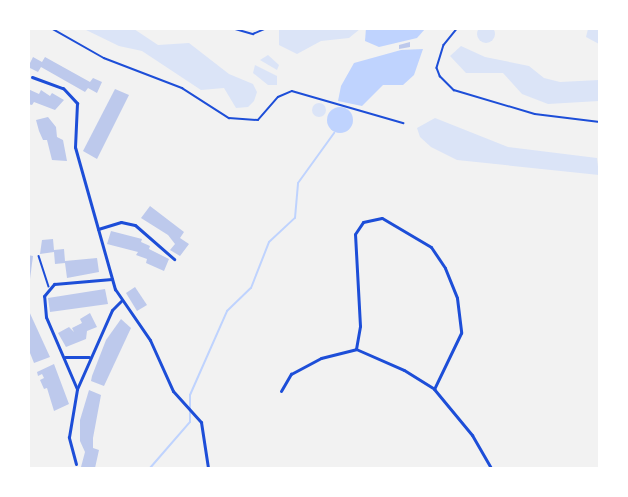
<!DOCTYPE html>
<style>
body{margin:0}
#map{position:relative;width:628px;height:497px;overflow:hidden;background:#f2f2f2;font-family:Poppins,sans-serif}
div>[style]{position:absolute}
[style*='--x']{left:calc(var(--x)*1px);top:calc(var(--y)*1px);width:calc(var(--w)*1px);rotate:calc(var(--a)*1deg)}
.green>*{inset:0;background:#dbe4f7}
.round{border-radius:50%}
.water>*{inset:0;background:#bfd3fe}
.stream>*{height:2px;margin:-1px;padding:0 1px;transform-origin:1px;border-radius:1px;background:#bfd3fe}
.building>*{inset:0;background:#bdc9ec}
.path>*{height:1.5px;margin:-0.75px;padding:0 0.75px;transform-origin:0.75px;border-radius:0.75px;background:#1d4ed8}
.service>*{height:1.5px;margin:-0.75px;padding:0 0.75px;transform-origin:0.75px;border-radius:0.75px;background:#1d4ed8}
.minor>*{height:3px;margin:-1.5px;padding:0 1.5px;transform-origin:1.5px;border-radius:1.5px;background:#1d4ed8}
span{translate:-50% -50%;white-space:nowrap;text-align:center;line-height:1.15;-webkit-text-stroke:5px #fff;paint-order:stroke}
.frame{position:absolute;inset:0;border:30px solid #fff;pointer-events:none}
</style>
<div id="map">
<div class="green">
<div class="round" style="left:477px;top:25px;width:18px;height:18px"></div>
<div style="clip-path:polygon(84px 29px,134px 29px,158px 45px,189px 43px,229px 74px,253px 84px,257px 92px,254px 101px,248px 107px,236px 108px,224px 88px,201px 90px,142px 51px,119px 46px)"></div>
<div style="clip-path:polygon(279px 29px,279px 28px,360px 29px,349px 38px,321px 41px,297px 54px,279px 45px)"></div>
<div style="clip-path:polygon(588px 29px,599px 29px,599px 44px,586px 37px)"></div>
<div style="clip-path:polygon(461px 46px,485px 57px,529px 66px,544px 78px,560px 82px,599px 80px,599px 101px,548px 104px,522px 94px,503px 73px,466px 73px,450px 56px)"></div>
<div style="clip-path:polygon(268px 55px,279px 65px,277px 70px,260px 60px)"></div>
<div style="clip-path:polygon(255px 65px,277px 76px,277px 85px,268px 85px,253px 73px)"></div>
<div class="round" style="left:312px;top:103px;width:14px;height:14px"></div>
<div style="clip-path:polygon(435px 118px,508px 147px,597px 158px,599px 175px,457px 160px,431px 147px,420px 137px,417px 128px)"></div>
</div>
<div class="water">
<div style="clip-path:polygon(366px 28px,425px 28px,425px 29px,417px 38px,379px 47px,365px 41px)"></div>
<div style="clip-path:polygon(423px 49px,414px 75px,403px 85px,383px 85px,362px 106px,338px 101px,341px 86px,354px 63px,401px 50px)"></div>
<div class="round" style="left:327px;top:107px;width:26px;height:26px"></div>
</div>
<div class="stream">
<div style="--x:150;--y:468;--w:61;--a:-49"></div>
<div style="--x:190;--y:422;--w:27;--a:-90"></div>
<div style="--x:190;--y:395;--w:92;--a:-66.2"></div>
<div style="--x:227;--y:311;--w:33;--a:-44"></div>
<div style="--x:251;--y:288;--w:49;--a:-68.6"></div>
<div style="--x:269;--y:242;--w:35;--a:-43"></div>
<div style="--x:295;--y:218;--w:35;--a:-85"></div>
<div style="--x:298;--y:183;--w:62;--a:-54.2"></div>
</div>
<div class="building">
<div style="clip-path:polygon(410px 42px,410px 47px,399px 49px,399px 45px)"></div>
<div style="clip-path:polygon(33px 57px,42px 62px,45px 57px,90px 82px,93px 78px,102px 82px,97px 93px,88px 88px,85px 92px,41px 67px,38px 72px,28px 67px)"></div>
<div style="clip-path:polygon(28px 89px,39px 94px,41px 90px,50px 96px,52px 93px,64px 100px,55px 110px,34px 102px,32px 105px,28px 104px)"></div>
<div style="clip-path:polygon(115px 89px,129px 95px,97px 159px,83px 151px)"></div>
<div style="clip-path:polygon(48px 117px,56px 127px,57px 137px,63px 140px,67px 161px,52px 160px,47px 140px,43px 140px,39px 131px,36px 120px)"></div>
<div style="clip-path:polygon(150px 206px,184px 232px,180px 238px,189px 244px,180px 256px,170px 250px,175px 244px,168px 235px,141px 218px)"></div>
<div style="clip-path:polygon(111px 231px,142px 239px,141px 242px,150px 246px,149px 249px,169px 259px,164px 271px,146px 263px,147px 259px,136px 255px,138px 252px,107px 244px)"></div>
<div style="clip-path:polygon(53px 239px,54px 250px,64px 249px,65px 261px,97px 258px,99px 272px,67px 278px,65px 263px,55px 264px,54px 252px,40px 254px,42px 240px)"></div>
<div style="clip-path:polygon(28px 255px,33px 256px,30px 279px,28px 279px)"></div>
<div style="clip-path:polygon(135px 287px,147px 305px,137px 311px,126px 293px)"></div>
<div style="clip-path:polygon(105px 289px,108px 304px,50px 312px,48px 298px)"></div>
<div style="clip-path:polygon(28px 309px,50px 357px,34px 363px,28px 348px)"></div>
<div style="clip-path:polygon(90px 313px,97px 327px,87px 331px,86px 339px,66px 347px,58px 333px,69px 327px,74px 332px,72px 328px,82px 323px,80px 319px)"></div>
<div style="clip-path:polygon(121px 319px,131px 328px,104px 386px,91px 381px,92px 376px,106px 340px)"></div>
<div style="clip-path:polygon(54px 364px,69px 404px,54px 411px,47px 388px,44px 389px,40px 380px,44px 378px,42px 374px,38px 376px,37px 372px)"></div>
<div style="clip-path:polygon(89px 390px,101px 395px,93px 438px,93px 448px,99px 450px,95px 468px,81px 467px,85px 452px,80px 441px,80px 420px)"></div>
</div>
<div class="path">
<div style="--x:51;--y:28;--w:61;--a:29.5"></div>
<div style="--x:104;--y:58;--w:84;--a:21"></div>
<div style="--x:182;--y:88;--w:56;--a:32.6"></div>
<div style="--x:229;--y:118;--w:29;--a:4"></div>
<div style="--x:258;--y:120;--w:30;--a:-49"></div>
<div style="--x:278;--y:97;--w:15;--a:-23"></div>
<div style="--x:292;--y:91;--w:116;--a:16.1"></div>
<div style="--x:232;--y:28;--w:22;--a:16"></div>
<div style="--x:253;--y:34;--w:15;--a:-23"></div>
<div style="--x:458;--y:28;--w:22;--a:129"></div>
<div style="--x:444;--y:45;--w:24;--a:107"></div>
<div style="--x:437;--y:68;--w:9;--a:69"></div>
<div style="--x:440;--y:76;--w:20;--a:45"></div>
<div style="--x:454;--y:90;--w:84;--a:16.5"></div>
<div style="--x:535;--y:114;--w:65;--a:7"></div>
</div>
<div class="service">
<div style="--x:39;--y:256;--w:32;--a:72"></div>
</div>
<div class="minor">
<div style="--x:32;--y:77;--w:33;--a:20"></div>
<div style="--x:63;--y:88;--w:21;--a:47"></div>
<div style="--x:77;--y:103;--w:44;--a:92.6"></div>
<div style="--x:75;--y:147;--w:148;--a:74.3"></div>
<div style="--x:115;--y:289;--w:62;--a:55.5"></div>
<div style="--x:150;--y:340;--w:56;--a:65.7"></div>
<div style="--x:173;--y:391;--w:42;--a:47.9"></div>
<div style="--x:201;--y:422;--w:47;--a:81.3"></div>
<div style="--x:98;--y:229;--w:24;--a:-17"></div>
<div style="--x:121;--y:222;--w:14;--a:12"></div>
<div style="--x:135;--y:225;--w:52;--a:41.1"></div>
<div style="--x:356;--y:349;--w:23;--a:-80"></div>
<div style="--x:360;--y:326;--w:92;--a:-93.1"></div>
<div style="--x:355;--y:234;--w:14;--a:-56"></div>
<div style="--x:363;--y:222;--w:19;--a:-12"></div>
<div style="--x:382;--y:218;--w:57;--a:30.6"></div>
<div style="--x:431;--y:247;--w:25;--a:56"></div>
<div style="--x:445;--y:268;--w:32;--a:68"></div>
<div style="--x:457;--y:298;--w:35;--a:83"></div>
<div style="--x:461;--y:333;--w:62;--a:115.7"></div>
<div style="--x:65;--y:357;--w:24;--a:0"></div>
<div style="--x:77;--y:389;--w:78;--a:-113.3"></div>
<div style="--x:46;--y:317;--w:21;--a:-95"></div>
<div style="--x:44;--y:296;--w:16;--a:-50"></div>
<div style="--x:54;--y:284;--w:58;--a:-4.9"></div>
<div style="--x:281;--y:391;--w:20;--a:-60"></div>
<div style="--x:291;--y:374;--w:34;--a:-28"></div>
<div style="--x:321;--y:358;--w:36;--a:-14"></div>
<div style="--x:356;--y:349;--w:52;--a:23.6"></div>
<div style="--x:404;--y:370;--w:36;--a:32"></div>
<div style="--x:434;--y:389;--w:60;--a:50.4"></div>
<div style="--x:472;--y:435;--w:38;--a:60"></div>
<div style="--x:76;--y:464;--w:28;--a:-105"></div>
<div style="--x:69;--y:437;--w:49;--a:-80.5"></div>
<div style="--x:77;--y:389;--w:86;--a:-66.1"></div>
<div style="--x:112;--y:310;--w:13;--a:-45"></div>
</div>
<div class="frame"></div>
</div>
